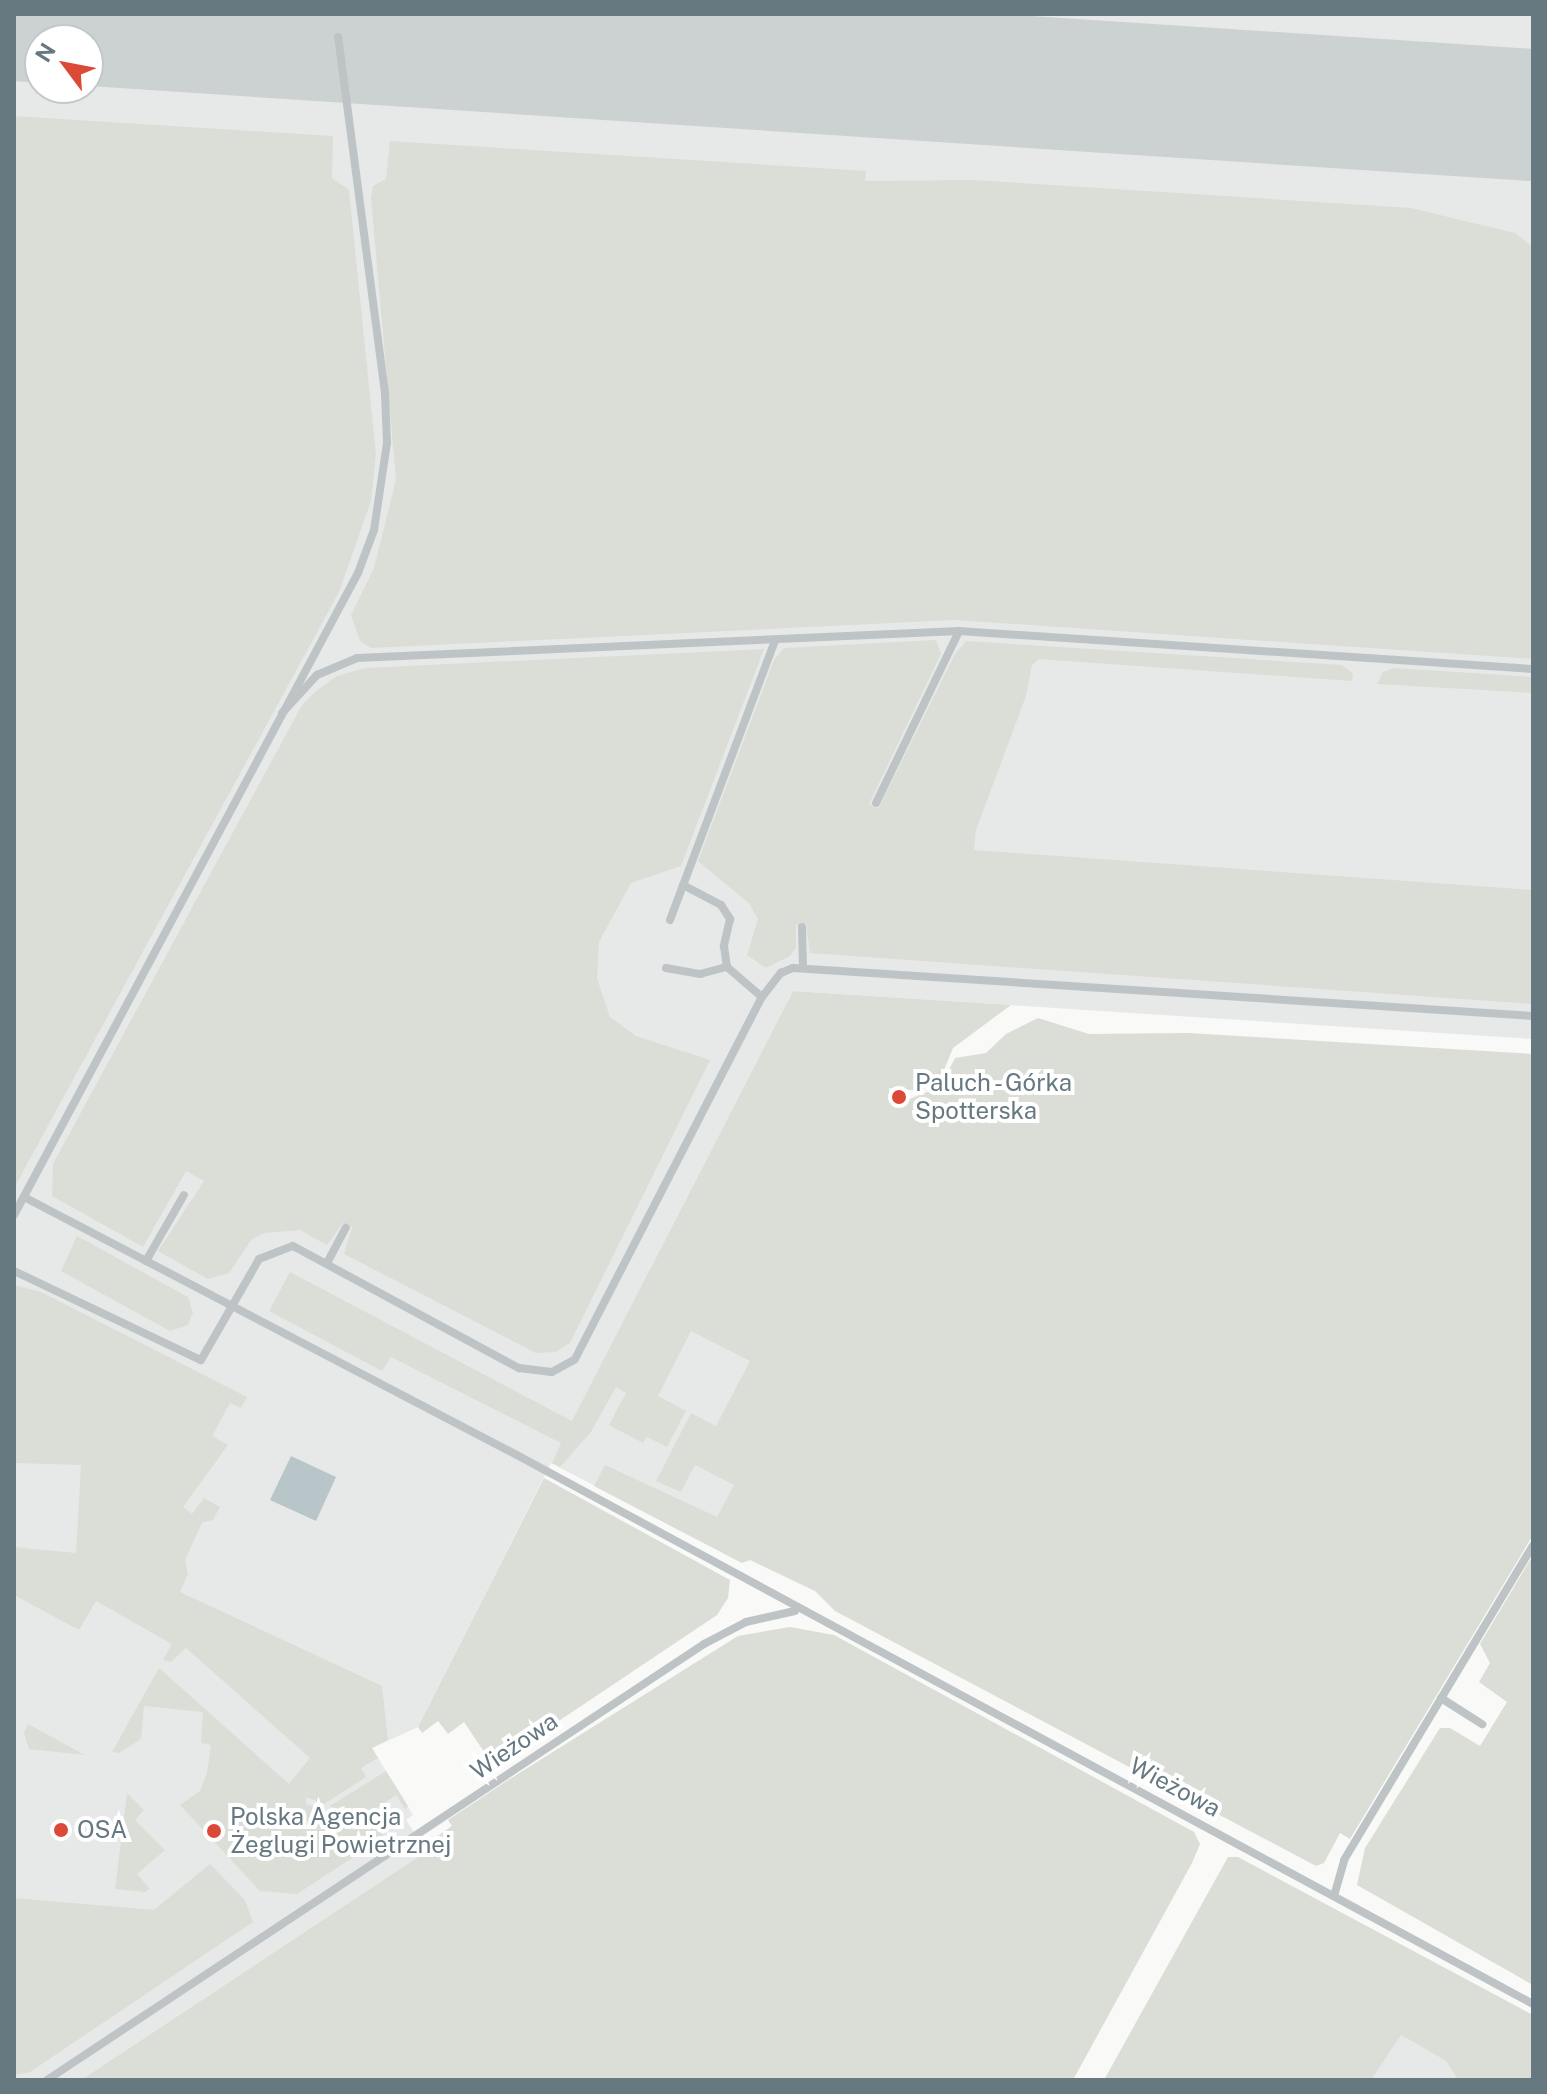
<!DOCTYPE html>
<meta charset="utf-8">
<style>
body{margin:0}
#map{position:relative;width:1547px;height:2094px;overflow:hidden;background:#f9f9f7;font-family:"Public Sans",sans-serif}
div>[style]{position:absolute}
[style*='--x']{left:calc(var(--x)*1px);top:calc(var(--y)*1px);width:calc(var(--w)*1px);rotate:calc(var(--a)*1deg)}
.built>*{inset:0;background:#e7e9e8}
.green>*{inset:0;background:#daded6}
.water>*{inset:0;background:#b9c6c9}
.runway>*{height:132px;margin:-66px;padding:0 66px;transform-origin:66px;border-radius:66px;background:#ccd1d2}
.lane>*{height:8px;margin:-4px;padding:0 4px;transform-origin:4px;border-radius:4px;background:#bec4c6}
.dots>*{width:22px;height:22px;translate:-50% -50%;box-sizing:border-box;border:4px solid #fff;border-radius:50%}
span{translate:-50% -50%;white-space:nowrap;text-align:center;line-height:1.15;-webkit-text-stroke:8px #fff;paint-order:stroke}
.poi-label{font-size:24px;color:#667880}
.left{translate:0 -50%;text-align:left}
.street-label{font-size:24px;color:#667880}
.frame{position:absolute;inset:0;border:16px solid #667880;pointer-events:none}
.north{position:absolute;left:24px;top:24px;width:80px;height:80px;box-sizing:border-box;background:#fff;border:2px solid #c2c9cc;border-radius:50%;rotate:302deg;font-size:22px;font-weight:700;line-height:32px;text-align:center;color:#667880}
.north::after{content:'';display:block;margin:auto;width:28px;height:36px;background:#da4a36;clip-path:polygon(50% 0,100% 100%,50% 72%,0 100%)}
</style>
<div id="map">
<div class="built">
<div style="clip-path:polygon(evenodd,14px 14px,1533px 14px,1533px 1039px,793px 991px,650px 1269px,862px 1401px,742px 1563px,551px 1463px,418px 1727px,372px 1748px,413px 1815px,406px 1820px,423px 1845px,429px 1842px,433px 1847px,81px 2080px,14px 2080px,14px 14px,40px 40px,88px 40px,88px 88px,40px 88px,40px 40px)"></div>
<div style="clip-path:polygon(1398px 2033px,1446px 2061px,1458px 2080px,1305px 2080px)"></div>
</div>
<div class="green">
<div style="clip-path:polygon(14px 116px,333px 136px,332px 178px,349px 190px,376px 455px,371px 501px,339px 592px,14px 1188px)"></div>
<div style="clip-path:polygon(390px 141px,866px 171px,865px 181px,974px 180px,1411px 208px,1515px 233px,1533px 247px,1533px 659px,955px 620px,371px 648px,360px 641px,351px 615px,374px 568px,396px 480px,371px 198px,373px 186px,386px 179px)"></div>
<div style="clip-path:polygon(936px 640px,941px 654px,869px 804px,878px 809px,955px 654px,966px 641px,1342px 665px,1353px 674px,1352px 681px,1039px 659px,1032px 665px,1026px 696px,976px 830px,974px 850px,1533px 890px,1533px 1004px,810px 953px,806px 924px,796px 925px,796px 948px,790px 956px,766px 968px,747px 955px,758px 919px,749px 903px,698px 861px,774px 660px,784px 648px)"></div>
<div style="clip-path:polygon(764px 649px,681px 866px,631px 883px,599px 942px,597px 978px,610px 1017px,636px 1036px,710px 1060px,570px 1343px,556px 1352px,536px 1353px,344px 1254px,352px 1227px,343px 1223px,327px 1245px,300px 1230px,265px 1233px,252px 1239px,229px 1273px,208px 1279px,158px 1251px,204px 1181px,186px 1171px,143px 1247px,52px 1196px,53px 1164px,302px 705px,316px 691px,337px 676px,365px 668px)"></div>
<div style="clip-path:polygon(1394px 668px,1533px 677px,1533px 693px,1377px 684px,1383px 672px)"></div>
<div style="clip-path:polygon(793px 991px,1011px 1005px,953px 1048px,942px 1075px,921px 1091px,889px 1088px,890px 1100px,899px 1103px,940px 1087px,955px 1058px,986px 1053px,1006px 1034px,1038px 1018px,1089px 1034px,1188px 1033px,1533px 1054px,1533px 1535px,1350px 1839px,1340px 1833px,1324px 1863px,1316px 1866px,835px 1611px,815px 1591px,750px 1560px,742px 1563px,594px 1486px,605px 1465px,717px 1517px,734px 1485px,695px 1465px,681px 1492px,656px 1481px,691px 1413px,716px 1426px,750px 1361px,691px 1331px,658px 1396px,686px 1411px,667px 1447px,647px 1437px,643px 1443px,609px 1425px,626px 1393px,616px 1387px,591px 1432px,560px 1467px,552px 1463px,561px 1443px,391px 1357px,382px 1371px,269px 1311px,290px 1272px,572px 1421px)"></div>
<div style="clip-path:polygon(77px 1236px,188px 1297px,193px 1313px,188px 1325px,170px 1331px,61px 1271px)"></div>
<div style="clip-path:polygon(14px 1285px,41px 1292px,247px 1397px,241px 1408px,230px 1403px,212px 1436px,228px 1445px,183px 1507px,192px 1514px,204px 1498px,220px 1507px,213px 1520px,202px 1523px,185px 1560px,188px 1574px,180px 1592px,382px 1686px,388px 1740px,372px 1748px,378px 1758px,361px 1768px,366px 1777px,324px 1804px,306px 1797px,306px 1804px,380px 1831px,384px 1837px,297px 1894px,260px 1891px,180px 1805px,200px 1791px,207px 1773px,211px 1745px,201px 1743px,203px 1712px,144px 1706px,141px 1739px,119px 1753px,112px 1752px,159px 1668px,289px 1784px,310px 1758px,186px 1648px,171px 1662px,163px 1660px,172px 1644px,96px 1601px,79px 1630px,14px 1595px,14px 1547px,76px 1553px,81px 1465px,14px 1463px)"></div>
<div style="clip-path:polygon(544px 1478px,730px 1580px,728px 1598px,717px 1615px,493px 1765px,464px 1722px,448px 1734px,438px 1721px,422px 1733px,418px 1727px)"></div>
<div style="clip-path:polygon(1533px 1555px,1533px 1985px,1357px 1885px,1365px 1848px,1440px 1728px,1450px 1728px,1480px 1746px,1507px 1702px,1479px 1682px,1490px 1663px,1480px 1644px)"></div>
<div style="clip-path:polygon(790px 1627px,834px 1635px,1194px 1832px,1200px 1844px,1192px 1863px,1073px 2080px,81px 2080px,433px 1847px,429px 1842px,452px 1826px,448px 1820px,505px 1782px,738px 1636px)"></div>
<div style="clip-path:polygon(28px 1724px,85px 1755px,29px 1749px,24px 1733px)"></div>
<div style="clip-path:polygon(386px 1771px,408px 1806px,405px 1809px,396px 1795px,374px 1810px,384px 1827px,330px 1806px)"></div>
<div style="clip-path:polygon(127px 1793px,144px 1810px,135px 1820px,165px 1850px,137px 1874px,150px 1889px,144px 1892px,115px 1889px)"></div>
<div style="clip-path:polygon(1228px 1857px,1238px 1857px,1533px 2015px,1533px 2080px,1458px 2080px,1446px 2061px,1401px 2035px,1371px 2080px,1104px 2080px)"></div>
<div style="clip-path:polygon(210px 1864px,245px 1900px,253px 1922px,30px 2072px,14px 2075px,14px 1898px,154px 1910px)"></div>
</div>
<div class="water">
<div style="clip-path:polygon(291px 1456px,336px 1477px,316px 1521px,270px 1500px)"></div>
</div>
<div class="runway">
<div style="--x:14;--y:15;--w:1522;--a:3.77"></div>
</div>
<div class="lane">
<div style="--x:282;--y:713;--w:52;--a:-47.4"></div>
<div style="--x:317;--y:675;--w:43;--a:-23"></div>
<div style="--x:357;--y:658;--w:603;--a:-2.57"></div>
<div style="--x:959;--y:631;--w:575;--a:3.79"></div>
<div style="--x:876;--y:803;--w:191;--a:-64.2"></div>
<div style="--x:683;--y:885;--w:43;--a:27.8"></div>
<div style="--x:721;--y:905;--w:17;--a:57"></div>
<div style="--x:730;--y:919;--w:28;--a:103"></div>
<div style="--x:724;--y:946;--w:21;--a:82"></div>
<div style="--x:727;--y:967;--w:46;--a:40.6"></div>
<div style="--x:670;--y:920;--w:299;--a:-69.4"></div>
<div style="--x:802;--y:927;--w:40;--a:88.6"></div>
<div style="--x:666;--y:968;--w:35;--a:10"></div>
<div style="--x:700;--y:974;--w:28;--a:-15"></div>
<div style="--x:24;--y:1197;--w:554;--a:27.63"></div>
<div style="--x:515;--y:1454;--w:1157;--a:28.38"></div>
<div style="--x:14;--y:1215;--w:728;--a:-61.82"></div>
<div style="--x:358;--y:573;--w:46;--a:-69.6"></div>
<div style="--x:374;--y:530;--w:88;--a:-81.5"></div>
<div style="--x:387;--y:443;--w:50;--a:-92.3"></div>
<div style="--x:385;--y:393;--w:359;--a:-97.5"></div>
<div style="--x:146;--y:1261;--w:76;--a:-60.1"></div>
<div style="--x:327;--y:1263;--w:40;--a:-62"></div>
<div style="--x:14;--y:1271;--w:207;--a:25.5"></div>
<div style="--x:201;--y:1360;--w:116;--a:-60.1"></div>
<div style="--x:259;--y:1259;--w:36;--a:-21"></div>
<div style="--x:293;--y:1246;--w:257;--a:28.4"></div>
<div style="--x:519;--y:1368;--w:33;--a:7"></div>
<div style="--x:552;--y:1372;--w:26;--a:-29"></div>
<div style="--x:575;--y:1359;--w:407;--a:-62.7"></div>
<div style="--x:762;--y:997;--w:31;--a:-52"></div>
<div style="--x:781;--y:973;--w:13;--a:-23"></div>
<div style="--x:793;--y:968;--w:742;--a:3.71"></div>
<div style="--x:1441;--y:1698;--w:49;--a:32.4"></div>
<div style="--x:1334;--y:1896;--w:37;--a:-74"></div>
<div style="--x:1344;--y:1860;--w:367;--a:-59"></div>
<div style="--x:47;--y:2080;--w:789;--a:-33.57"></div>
<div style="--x:704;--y:1644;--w:47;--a:-27.6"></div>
<div style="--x:746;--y:1622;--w:50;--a:-12.7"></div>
</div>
<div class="dots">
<div style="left:899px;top:1097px;background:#da4a36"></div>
<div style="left:61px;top:1830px;background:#da4a36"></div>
<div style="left:214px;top:1831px;background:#da4a36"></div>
</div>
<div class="poi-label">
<span class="left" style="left:915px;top:1097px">Paluch - Górka<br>Spotterska</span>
<span class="left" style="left:230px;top:1831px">Polska Agencja<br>Żeglugi Powietrznej</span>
<span class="left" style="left:77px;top:1830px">OSA</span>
</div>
<div class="street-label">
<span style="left:514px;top:1746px;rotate:-34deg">Wieżowa</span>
<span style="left:1175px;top:1787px;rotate:28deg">Wieżowa</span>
</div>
<div class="frame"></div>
<div class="north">N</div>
</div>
